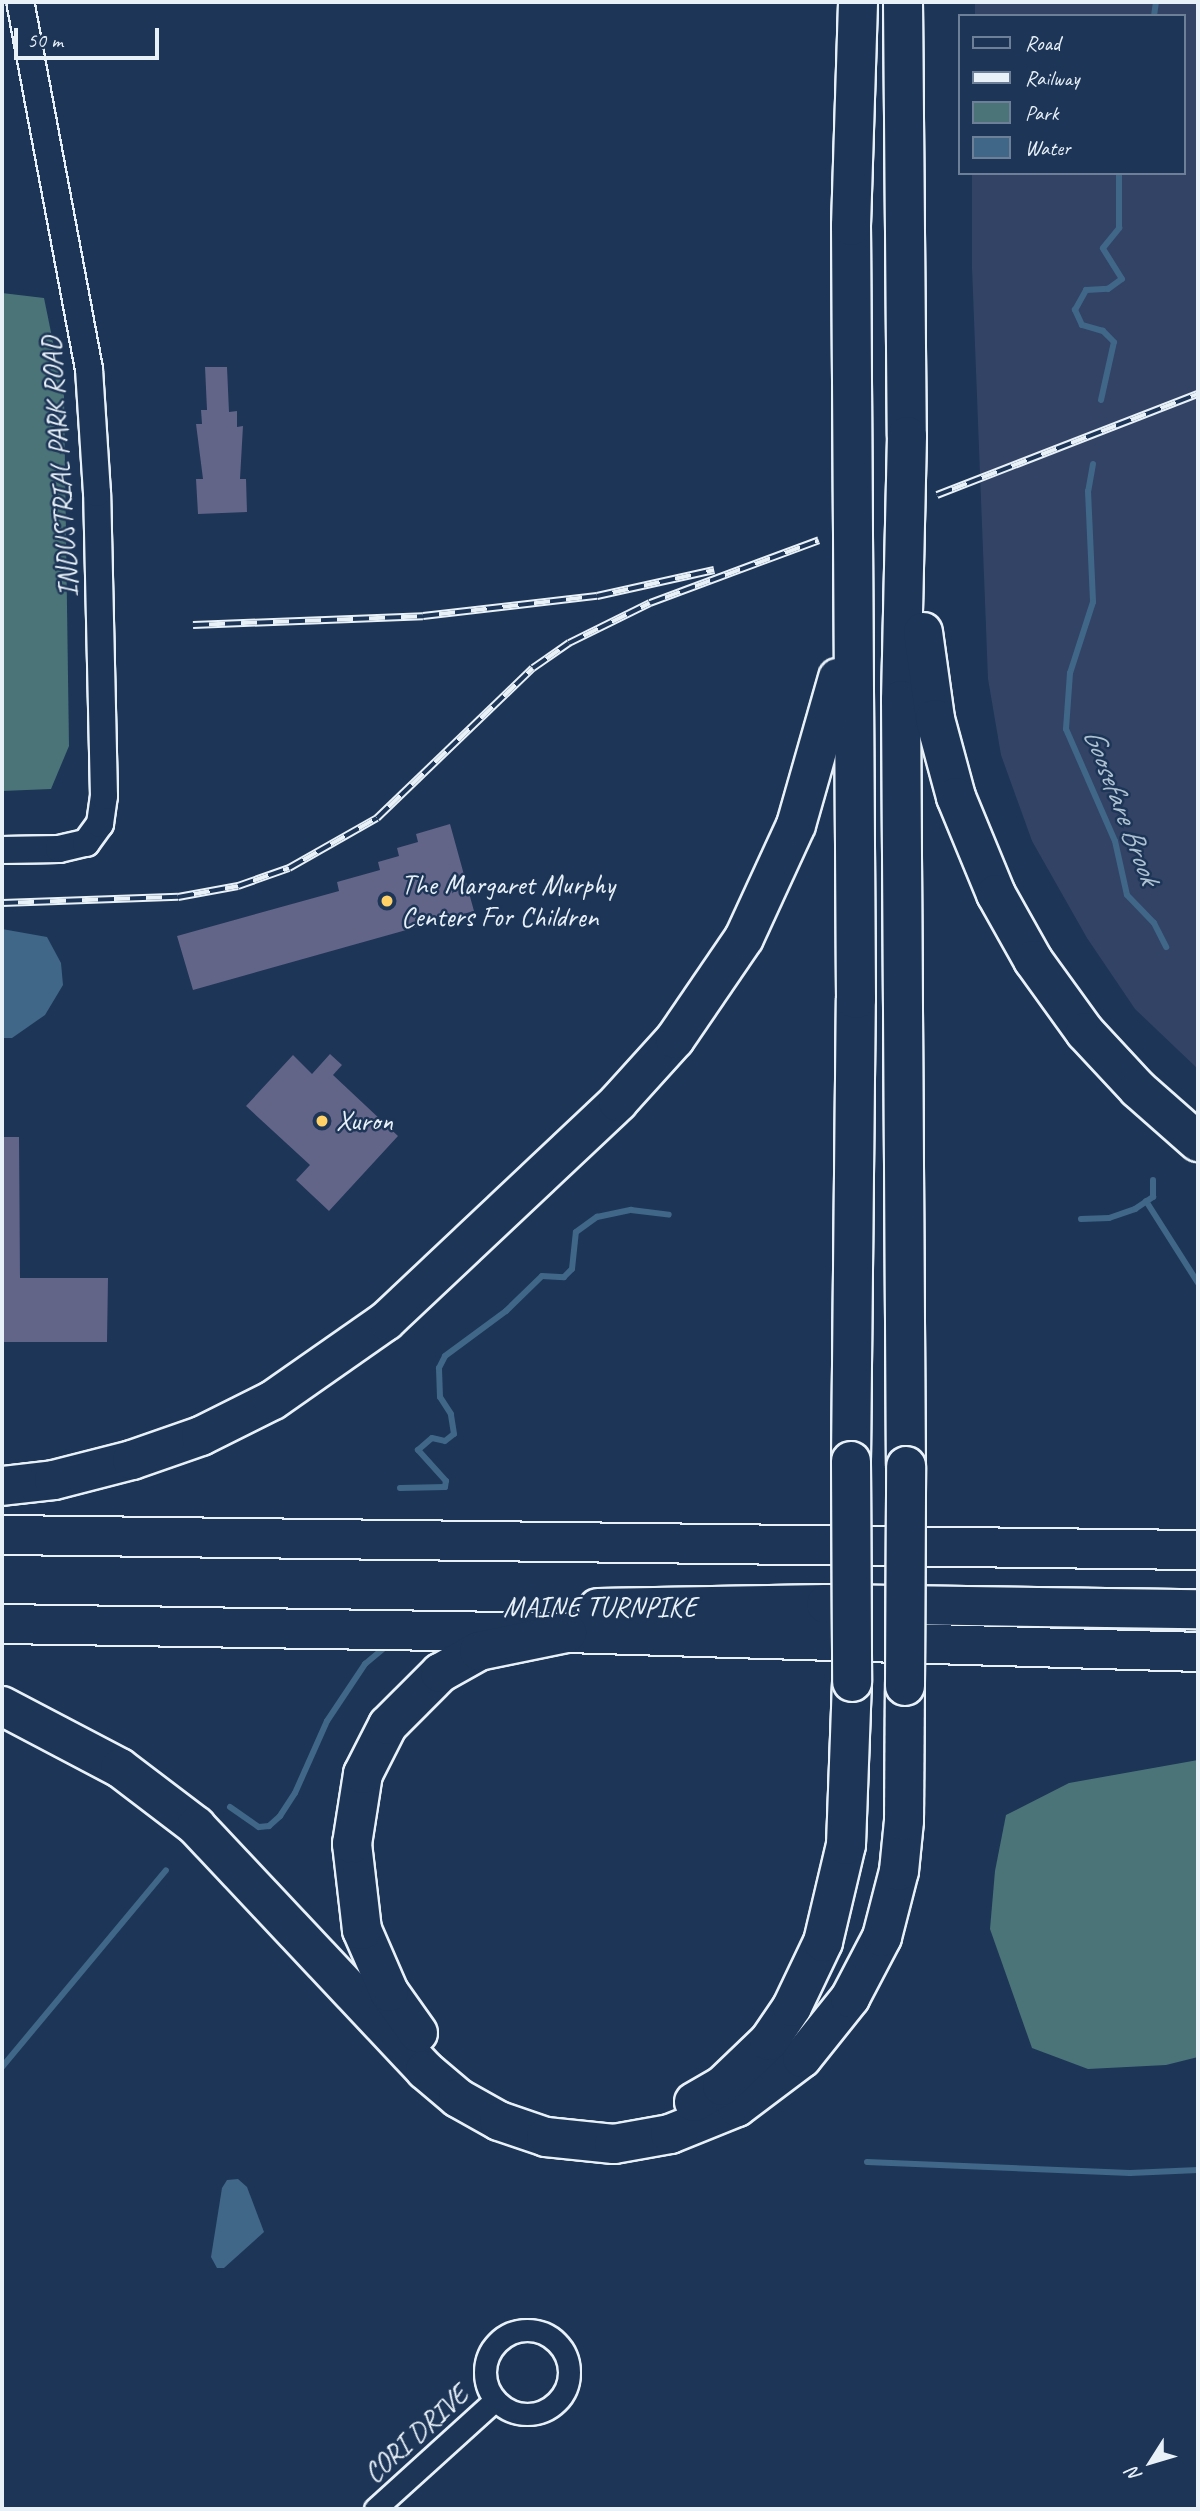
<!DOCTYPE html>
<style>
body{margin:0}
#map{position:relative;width:1200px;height:2511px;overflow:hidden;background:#1d3557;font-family:Caveat,sans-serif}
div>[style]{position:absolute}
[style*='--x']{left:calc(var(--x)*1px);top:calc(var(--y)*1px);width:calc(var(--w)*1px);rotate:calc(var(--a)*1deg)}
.built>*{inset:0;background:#324366}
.green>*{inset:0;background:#4b7478}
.water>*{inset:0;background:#406787}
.stream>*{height:6px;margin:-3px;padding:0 3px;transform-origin:3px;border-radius:3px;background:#406787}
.building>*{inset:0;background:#626488}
.roads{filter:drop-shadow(2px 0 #e8f1f8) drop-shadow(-2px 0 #e8f1f8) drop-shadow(0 2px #e8f1f8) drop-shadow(0 -2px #e8f1f8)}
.minor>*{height:21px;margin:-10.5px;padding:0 10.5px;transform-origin:10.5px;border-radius:10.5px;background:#1d3557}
.minor>.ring{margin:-10.5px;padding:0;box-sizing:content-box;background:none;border:21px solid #1d3557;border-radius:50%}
.tertiary>*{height:26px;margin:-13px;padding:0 13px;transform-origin:13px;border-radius:13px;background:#1d3557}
.motorway>*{height:38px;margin:-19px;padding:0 19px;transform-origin:19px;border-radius:19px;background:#1d3557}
.rail>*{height:8px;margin-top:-4px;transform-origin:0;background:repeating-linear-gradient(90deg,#1d3557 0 16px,#e8f1f8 0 32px);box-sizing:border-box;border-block:2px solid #e8f1f8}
.bridges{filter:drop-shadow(2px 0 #e8f1f8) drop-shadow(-2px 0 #e8f1f8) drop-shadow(0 2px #e8f1f8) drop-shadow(0 -2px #e8f1f8)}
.motorway-bridge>*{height:38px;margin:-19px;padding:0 19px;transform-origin:19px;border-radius:19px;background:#1d3557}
.dots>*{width:19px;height:19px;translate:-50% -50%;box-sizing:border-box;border:4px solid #1d3557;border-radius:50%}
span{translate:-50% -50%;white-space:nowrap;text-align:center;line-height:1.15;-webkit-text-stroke:5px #1d3557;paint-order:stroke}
.street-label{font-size:28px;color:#e8f1f8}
.poi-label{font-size:28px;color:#e8f1f8}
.left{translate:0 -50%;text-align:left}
.water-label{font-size:30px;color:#adc1d0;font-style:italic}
.frame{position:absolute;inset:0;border:4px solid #e8f1f8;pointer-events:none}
.legend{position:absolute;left:958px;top:14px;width:228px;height:161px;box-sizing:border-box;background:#1d3557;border:2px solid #6e8097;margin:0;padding:9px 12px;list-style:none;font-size:21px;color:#e8f1f8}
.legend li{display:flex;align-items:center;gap:14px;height:35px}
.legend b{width:35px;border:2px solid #6e8097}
.north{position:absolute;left:1116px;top:2427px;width:70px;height:70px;-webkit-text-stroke:5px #1d3557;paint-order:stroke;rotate:233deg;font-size:19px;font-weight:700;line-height:28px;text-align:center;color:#e8f1f8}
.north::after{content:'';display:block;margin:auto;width:24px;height:32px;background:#e8f1f8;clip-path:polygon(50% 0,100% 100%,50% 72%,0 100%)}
.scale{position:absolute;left:14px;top:28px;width:145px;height:32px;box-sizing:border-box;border:4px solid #e8f1f8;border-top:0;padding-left:9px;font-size:21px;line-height:24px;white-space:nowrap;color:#e8f1f8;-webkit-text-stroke:5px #1d3557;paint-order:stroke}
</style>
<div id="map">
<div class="built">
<div style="clip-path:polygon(975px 2px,1198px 2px,1198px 1069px,1135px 1009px,1087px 938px,1032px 841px,1001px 755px,988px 679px,972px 268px,972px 173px,1184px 173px,1184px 16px,975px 16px)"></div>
</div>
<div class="green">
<div style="clip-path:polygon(2px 293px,44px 298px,64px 396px,69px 746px,51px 789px,2px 791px)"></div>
<div style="clip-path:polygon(1198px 1760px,1198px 2057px,1166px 2065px,1088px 2069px,1032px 2048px,990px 1929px,995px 1871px,1006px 1815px,1069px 1783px)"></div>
</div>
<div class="water">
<div style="clip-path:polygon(2px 929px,47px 937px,61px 963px,63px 985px,45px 1015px,12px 1038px,2px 1038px)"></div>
<div style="clip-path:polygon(238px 2179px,247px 2187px,264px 2232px,224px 2268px,217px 2268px,211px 2257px,222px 2188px,227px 2180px)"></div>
</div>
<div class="stream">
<div style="--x:1154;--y:16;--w:14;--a:-82"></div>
<div style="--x:1101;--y:400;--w:59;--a:-77.4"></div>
<div style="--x:1114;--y:342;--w:16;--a:-135"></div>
<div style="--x:1103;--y:331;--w:22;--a:-164"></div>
<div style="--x:1082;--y:325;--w:17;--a:-115"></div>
<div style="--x:1075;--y:310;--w:23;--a:-61"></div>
<div style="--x:1086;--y:290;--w:22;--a:-3"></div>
<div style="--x:1108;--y:289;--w:17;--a:-36"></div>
<div style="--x:1122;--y:279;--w:36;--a:-122"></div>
<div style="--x:1103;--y:248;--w:26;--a:-51"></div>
<div style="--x:1119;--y:228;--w:55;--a:-90"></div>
<div style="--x:1093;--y:464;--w:27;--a:100"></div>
<div style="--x:1088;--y:491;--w:111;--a:87.4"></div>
<div style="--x:1093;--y:602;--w:75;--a:107.9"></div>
<div style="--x:1070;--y:673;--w:56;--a:94.1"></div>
<div style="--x:1066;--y:729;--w:122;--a:66.4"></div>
<div style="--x:1115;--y:841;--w:55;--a:77.5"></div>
<div style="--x:1127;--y:895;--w:39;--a:46"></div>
<div style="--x:1154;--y:923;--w:27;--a:63"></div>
<div style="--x:1146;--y:1201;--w:97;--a:57.6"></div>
<div style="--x:1081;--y:1219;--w:28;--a:-2"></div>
<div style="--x:1109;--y:1218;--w:28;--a:-19"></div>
<div style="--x:1135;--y:1209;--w:22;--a:-34"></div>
<div style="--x:1153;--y:1197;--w:17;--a:-90"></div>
<div style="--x:400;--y:1488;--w:45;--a:-1.3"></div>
<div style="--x:445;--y:1487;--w:6;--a:-81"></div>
<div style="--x:446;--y:1481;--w:42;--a:-132.1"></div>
<div style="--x:418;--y:1450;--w:18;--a:-41"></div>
<div style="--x:432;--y:1438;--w:13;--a:13"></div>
<div style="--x:445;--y:1441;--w:11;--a:-38"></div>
<div style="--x:454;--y:1434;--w:20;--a:-99"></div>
<div style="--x:451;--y:1414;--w:20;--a:-123"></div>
<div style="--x:440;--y:1397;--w:29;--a:-92"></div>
<div style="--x:439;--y:1368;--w:13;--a:-63"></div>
<div style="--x:445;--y:1356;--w:76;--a:-36.4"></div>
<div style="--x:506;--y:1311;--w:50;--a:-44.2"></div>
<div style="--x:542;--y:1276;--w:22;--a:3"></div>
<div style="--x:564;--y:1277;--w:11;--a:-45"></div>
<div style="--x:572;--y:1269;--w:37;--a:-84"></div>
<div style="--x:576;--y:1232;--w:26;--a:-36"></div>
<div style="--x:597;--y:1217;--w:35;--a:-12"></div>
<div style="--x:631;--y:1210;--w:38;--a:7"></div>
<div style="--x:230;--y:1807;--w:35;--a:35"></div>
<div style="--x:259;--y:1827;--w:10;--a:-6"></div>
<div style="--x:269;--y:1826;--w:15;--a:-42"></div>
<div style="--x:280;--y:1816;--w:27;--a:-57"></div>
<div style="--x:295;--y:1793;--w:79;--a:-66"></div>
<div style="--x:327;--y:1721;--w:69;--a:-56.3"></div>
<div style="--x:365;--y:1664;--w:25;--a:-40"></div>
<div style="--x:2;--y:2067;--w:256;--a:-50.2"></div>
<div style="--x:867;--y:2162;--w:263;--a:2.4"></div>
<div style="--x:1130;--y:2173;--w:68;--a:-2.5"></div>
</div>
<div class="building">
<div style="clip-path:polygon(205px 367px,227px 367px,229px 412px,237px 411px,237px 427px,243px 426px,240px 479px,246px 479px,247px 512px,198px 514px,196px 479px,203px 479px,196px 424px,202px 424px,201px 410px,207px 410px)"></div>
<div style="clip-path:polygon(450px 824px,474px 911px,193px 990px,177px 936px,339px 891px,337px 882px,380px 870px,378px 862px,399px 856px,397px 848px,418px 842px,416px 834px)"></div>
<div style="clip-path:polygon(330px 1054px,342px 1065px,333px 1075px,398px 1136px,329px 1211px,296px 1180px,310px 1165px,246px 1106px,293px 1055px,312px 1074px)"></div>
<div style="clip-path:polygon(2px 1137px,19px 1137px,20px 1278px,108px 1278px,107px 1342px,2px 1342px)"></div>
</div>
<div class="roads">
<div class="minor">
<div class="ring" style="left:485px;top:2330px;width:63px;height:63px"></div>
<div style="--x:375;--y:2509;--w:162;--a:-42.2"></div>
</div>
<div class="tertiary">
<div style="--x:2;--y:850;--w:57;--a:-1"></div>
<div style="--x:59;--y:849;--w:28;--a:-13"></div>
<div style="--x:86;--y:843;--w:24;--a:-54"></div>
<div style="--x:100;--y:824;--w:28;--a:-82"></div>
<div style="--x:104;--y:796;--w:303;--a:-91.3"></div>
<div style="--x:97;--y:493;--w:124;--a:-93.7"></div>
<div style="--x:89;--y:369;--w:373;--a:-100.6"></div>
</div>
<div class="motorway">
<div style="--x:903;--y:2;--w:434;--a:89.5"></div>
<div style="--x:907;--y:436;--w:264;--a:91.3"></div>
<div style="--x:901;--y:700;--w:766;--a:89.63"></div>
<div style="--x:923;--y:632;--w:88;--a:82.1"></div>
<div style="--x:935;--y:719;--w:81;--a:74.9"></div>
<div style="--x:956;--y:797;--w:105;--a:67.6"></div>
<div style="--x:996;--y:894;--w:76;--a:60.7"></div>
<div style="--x:1033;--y:960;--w:89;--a:54.2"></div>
<div style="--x:1085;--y:1032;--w:78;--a:47.1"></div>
<div style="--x:1138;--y:1089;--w:80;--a:41.5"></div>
<div style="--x:851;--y:1461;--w:462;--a:-89.4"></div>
<div style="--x:856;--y:999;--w:773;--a:-90.37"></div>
<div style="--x:851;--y:226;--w:224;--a:-88.2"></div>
<div style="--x:2;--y:1486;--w:52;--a:-6.6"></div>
<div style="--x:54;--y:1480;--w:81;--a:-14.4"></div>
<div style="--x:132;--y:1460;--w:73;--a:-19.2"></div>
<div style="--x:201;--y:1436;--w:80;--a:-26.6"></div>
<div style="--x:273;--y:1400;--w:138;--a:-35"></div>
<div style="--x:386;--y:1321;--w:319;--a:-43.3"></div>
<div style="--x:618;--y:1102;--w:85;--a:-47.9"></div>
<div style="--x:675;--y:1039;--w:122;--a:-55.7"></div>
<div style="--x:744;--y:938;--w:124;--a:-65.3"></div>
<div style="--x:796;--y:825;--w:153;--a:-74.1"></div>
<div style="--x:2;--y:1535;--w:1196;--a:0.72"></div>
<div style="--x:598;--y:1608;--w:228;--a:-1"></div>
<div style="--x:826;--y:1604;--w:372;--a:0.8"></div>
<div style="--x:2;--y:1624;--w:565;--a:0.91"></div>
<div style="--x:567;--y:1633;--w:631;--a:1.72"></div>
<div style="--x:2;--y:1706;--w:133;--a:27.7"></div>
<div style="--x:120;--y:1768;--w:96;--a:37.3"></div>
<div style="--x:196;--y:1826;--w:335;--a:46.8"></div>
<div style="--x:425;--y:2070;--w:43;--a:40.3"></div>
<div style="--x:458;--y:2098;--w:47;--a:29.3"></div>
<div style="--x:499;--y:2121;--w:50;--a:18.8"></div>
<div style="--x:546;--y:2137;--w:68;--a:5.9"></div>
<div style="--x:614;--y:2144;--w:57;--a:-10.1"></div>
<div style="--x:670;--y:2134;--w:72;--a:-21.9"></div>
<div style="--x:737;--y:2107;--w:81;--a:-37"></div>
<div style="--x:802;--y:2058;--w:77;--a:-51.3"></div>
<div style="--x:850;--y:1998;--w:69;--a:-62.3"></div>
<div style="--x:882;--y:1937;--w:68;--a:-75.6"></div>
<div style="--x:899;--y:1871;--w:50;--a:-84.3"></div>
<div style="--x:904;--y:1821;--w:135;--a:-89.6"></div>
<div style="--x:418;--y:2033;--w:50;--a:-125.3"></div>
<div style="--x:389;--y:1992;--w:68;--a:-113.5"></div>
<div style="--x:362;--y:1930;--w:87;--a:-96.6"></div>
<div style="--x:352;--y:1844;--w:71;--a:-81.1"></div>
<div style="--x:363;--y:1774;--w:55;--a:-63"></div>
<div style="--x:388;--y:1725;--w:74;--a:-45"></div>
<div style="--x:440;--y:1673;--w:45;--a:-29.4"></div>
<div style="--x:479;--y:1651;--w:90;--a:-11.6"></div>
<div style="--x:694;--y:2102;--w:32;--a:-30"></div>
<div style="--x:722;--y:2086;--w:65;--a:-43.8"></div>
<div style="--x:769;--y:2041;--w:41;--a:-55.9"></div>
<div style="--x:792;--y:2007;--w:72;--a:-64.5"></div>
<div style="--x:823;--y:1942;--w:100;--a:-76.7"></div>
<div style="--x:846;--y:1845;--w:163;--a:-87.9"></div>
</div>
</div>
<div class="rail">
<div style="--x:937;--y:495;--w:280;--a:-21.2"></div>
<div style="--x:193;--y:625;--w:230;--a:-2.2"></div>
<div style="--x:423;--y:616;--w:175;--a:-6.6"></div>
<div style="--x:597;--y:596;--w:120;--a:-12.5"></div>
<div style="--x:2;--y:903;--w:176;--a:-2"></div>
<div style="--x:178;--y:897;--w:61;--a:-10.4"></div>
<div style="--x:238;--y:886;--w:54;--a:-19.4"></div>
<div style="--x:289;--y:868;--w:101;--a:-29.6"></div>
<div style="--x:377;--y:818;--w:216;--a:-43.9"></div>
<div style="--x:533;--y:668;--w:44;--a:-34.8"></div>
<div style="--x:569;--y:643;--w:90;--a:-26.3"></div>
<div style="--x:650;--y:603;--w:180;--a:-20.4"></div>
</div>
<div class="bridges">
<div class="motorway-bridge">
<div style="--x:851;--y:1461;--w:221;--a:89.7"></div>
<div style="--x:905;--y:1686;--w:220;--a:-89.7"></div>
</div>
</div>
<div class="dots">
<div style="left:387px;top:901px;background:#ffd166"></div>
<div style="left:322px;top:1121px;background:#ffd166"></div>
</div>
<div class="street-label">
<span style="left:60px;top:467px;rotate:-94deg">INDUSTRIAL PARK ROAD</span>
<span style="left:600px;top:1607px">MAINE TURNPIKE</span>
<span style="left:416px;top:2434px;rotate:-42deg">CORI DRIVE</span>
</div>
<div class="poi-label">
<span class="left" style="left:401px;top:901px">The Margaret Murphy<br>Centers For Children</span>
<span class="left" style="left:336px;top:1121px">Xuron</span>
</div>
<div class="water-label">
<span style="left:1122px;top:806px;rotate:69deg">Goosefare Brook</span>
</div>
<div class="frame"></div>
<ul class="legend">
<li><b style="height:9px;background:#1d3557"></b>Road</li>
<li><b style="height:9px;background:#e8f1f8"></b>Railway</li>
<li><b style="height:19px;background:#4b7478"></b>Park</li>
<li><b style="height:19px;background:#406787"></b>Water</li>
</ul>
<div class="north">N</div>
<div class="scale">50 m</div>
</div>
